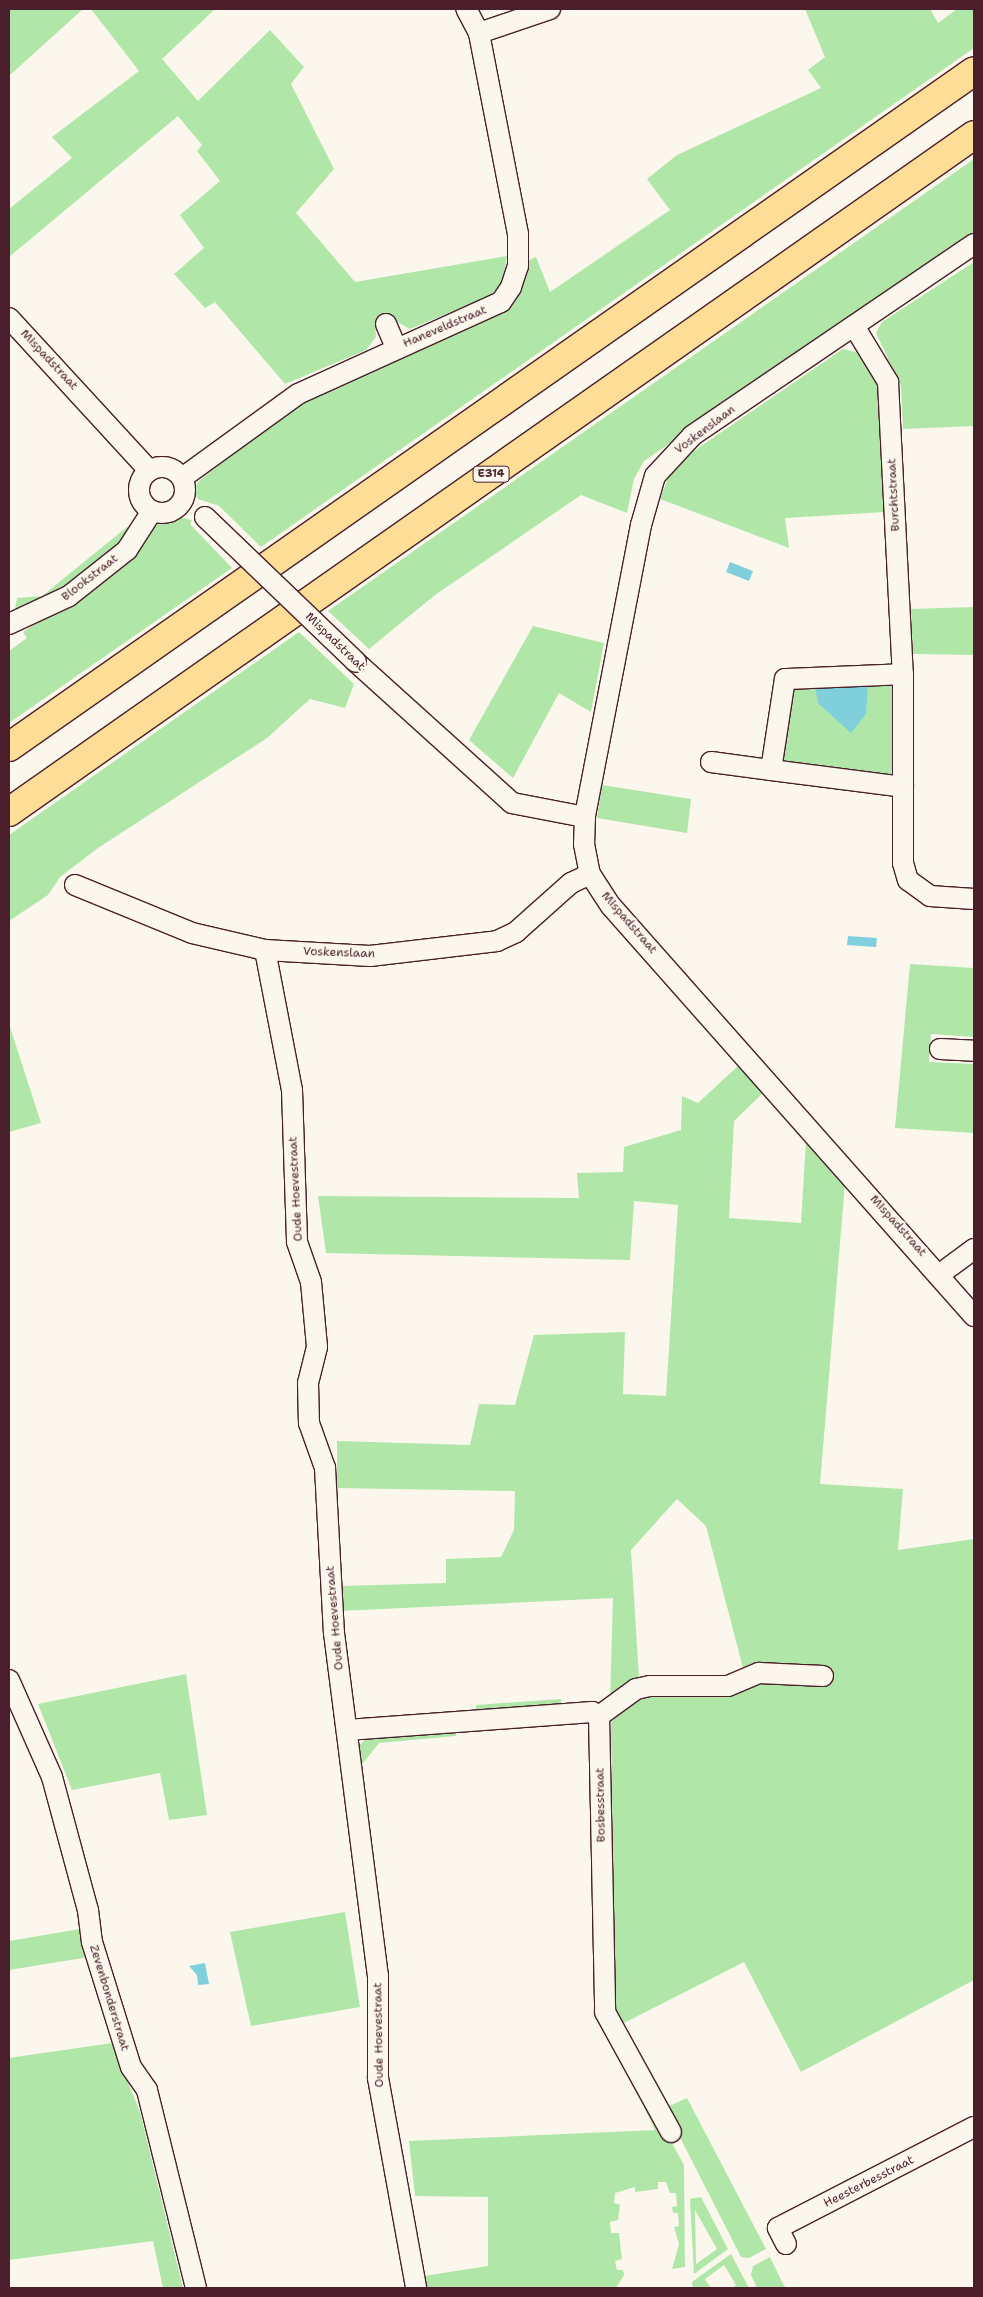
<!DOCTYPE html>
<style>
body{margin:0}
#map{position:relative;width:983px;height:2297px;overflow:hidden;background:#fbf7ec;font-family:"Shantell Sans",sans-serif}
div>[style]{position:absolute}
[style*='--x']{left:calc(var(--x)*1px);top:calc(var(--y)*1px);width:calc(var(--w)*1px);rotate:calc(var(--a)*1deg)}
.green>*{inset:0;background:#b0e7a9}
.water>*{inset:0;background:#80cfdd}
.roads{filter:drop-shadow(1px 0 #4a1f2b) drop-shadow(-1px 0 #4a1f2b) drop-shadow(0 1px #4a1f2b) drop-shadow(0 -1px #4a1f2b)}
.street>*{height:20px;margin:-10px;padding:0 10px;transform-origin:10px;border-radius:10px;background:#fbf7ec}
.street>.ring{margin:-10px;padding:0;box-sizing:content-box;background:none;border:20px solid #fbf7ec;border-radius:50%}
.highway>*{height:28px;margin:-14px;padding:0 14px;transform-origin:14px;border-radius:14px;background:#fedd96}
.bridges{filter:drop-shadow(1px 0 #4a1f2b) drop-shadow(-1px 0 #4a1f2b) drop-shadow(0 1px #4a1f2b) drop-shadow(0 -1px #4a1f2b)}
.street-bridge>*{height:20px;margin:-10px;padding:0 10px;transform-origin:10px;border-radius:10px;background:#fbf7ec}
span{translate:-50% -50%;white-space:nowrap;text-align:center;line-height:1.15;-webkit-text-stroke:4.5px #fbf7ec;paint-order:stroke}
.shield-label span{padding:1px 4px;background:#fbf7ec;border:1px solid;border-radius:4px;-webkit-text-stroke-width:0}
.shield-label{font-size:11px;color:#4a1f2b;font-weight:700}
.street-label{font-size:12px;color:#4a1f2b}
.frame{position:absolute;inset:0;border:10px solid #4a1f2b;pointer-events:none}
</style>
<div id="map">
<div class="green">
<div style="clip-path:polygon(9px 9px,83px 9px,9px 76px)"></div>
<div style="clip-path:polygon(91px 9px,215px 9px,162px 59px,198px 101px,270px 30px,304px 67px,291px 84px,334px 169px,296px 213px,355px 282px,507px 256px,502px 283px,490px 296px,410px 329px,394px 320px,375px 322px,376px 337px,366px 350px,285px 384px,215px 302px,205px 308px,174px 274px,204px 248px,180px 215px,220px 181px,197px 151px,202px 145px,178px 116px,9px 257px,9px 209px,72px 158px,52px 137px,139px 71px)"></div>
<div style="clip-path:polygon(805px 9px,930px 9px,938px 23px,957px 9px,974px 9px,974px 48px,261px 547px,219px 506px,198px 499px,194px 490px,199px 481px,299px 402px,501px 311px,527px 261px,536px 257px,550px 292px,670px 210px,647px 179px,677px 155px,821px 88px,808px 70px,825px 57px)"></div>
<div style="clip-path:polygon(974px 159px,974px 233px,644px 461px,634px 479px,627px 513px,581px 495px,435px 595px,369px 649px,328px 611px)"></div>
<div style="clip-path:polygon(974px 262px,974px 426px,903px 429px,901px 386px,876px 333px,882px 322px)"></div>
<div style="clip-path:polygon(843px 349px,860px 353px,881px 387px,885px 512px,785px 518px,789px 548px,660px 499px,670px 473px,685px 457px)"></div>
<div style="clip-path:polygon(179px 517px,192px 520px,190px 524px,232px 568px,9px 723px,9px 651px,27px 638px,23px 632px,113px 572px,159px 523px)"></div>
<div style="clip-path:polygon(132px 523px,137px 524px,133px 531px,85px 573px,43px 598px,15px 609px,17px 598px,42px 596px)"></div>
<div style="clip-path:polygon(974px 607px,974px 655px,913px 654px,911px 609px)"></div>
<div style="clip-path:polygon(533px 626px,604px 643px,591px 712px,559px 693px,513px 778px,469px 740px)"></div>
<div style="clip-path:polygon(299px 632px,354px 684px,345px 708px,310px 699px,267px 738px,98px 848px,60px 877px,48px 895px,9px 921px,9px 835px)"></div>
<div style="clip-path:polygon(886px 680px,896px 688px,895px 770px,887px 778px,779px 762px,789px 690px,796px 684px)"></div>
<div style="clip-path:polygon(602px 785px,691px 799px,687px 833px,597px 818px)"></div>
<div style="clip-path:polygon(910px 964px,974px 968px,974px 1037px,931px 1034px,929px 1062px,974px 1064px,974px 1133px,895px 1128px)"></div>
<div style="clip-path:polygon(9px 1024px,41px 1123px,9px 1132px)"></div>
<div style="clip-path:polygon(738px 1066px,763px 1093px,734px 1121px,729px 1218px,801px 1223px,806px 1140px,845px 1183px,820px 1484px,903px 1489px,898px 1550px,974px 1539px,974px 1980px,801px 2072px,744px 1962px,622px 2024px,615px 2010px,611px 1722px,638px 1693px,759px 1676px,829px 1673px,743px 1668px,706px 1526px,677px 1499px,631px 1550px,639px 1678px,610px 1702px,613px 1598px,339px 1611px,341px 1586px,446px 1583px,446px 1559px,501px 1557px,514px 1530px,515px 1491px,337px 1488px,337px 1441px,470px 1445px,479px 1404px,515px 1405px,534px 1335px,625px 1332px,623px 1394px,666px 1396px,678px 1205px,634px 1201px,630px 1260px,326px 1253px,318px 1196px,579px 1198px,577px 1173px,623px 1172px,624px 1147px,681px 1130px,682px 1096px,698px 1103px)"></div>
<div style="clip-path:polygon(186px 1674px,207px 1815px,169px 1820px,160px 1773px,72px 1790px,38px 1704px)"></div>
<div style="clip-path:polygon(561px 1699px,562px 1708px,476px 1715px,476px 1705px)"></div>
<div style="clip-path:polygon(455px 1728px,456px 1736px,379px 1743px,360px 1767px,356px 1749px,367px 1737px)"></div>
<div style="clip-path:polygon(345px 1912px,360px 2007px,251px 2026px,230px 1932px)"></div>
<div style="clip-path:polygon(80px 1929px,89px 1957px,9px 1970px,9px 1941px)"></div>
<div style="clip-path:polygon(112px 2043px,140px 2112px,183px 2288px,163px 2288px,153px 2241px,9px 2260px,9px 2058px)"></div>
<div style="clip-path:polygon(637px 2080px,684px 2165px,685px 2267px,672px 2269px,679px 2244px,674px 2227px,679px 2226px,678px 2213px,673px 2213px,672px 2207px,677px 2206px,676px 2193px,670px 2193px,666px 2182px,658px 2182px,658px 2189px,635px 2192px,635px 2187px,615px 2193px,614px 2203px,620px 2205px,618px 2220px,610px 2222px,611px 2233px,619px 2233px,622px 2259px,615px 2261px,617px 2270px,623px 2270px,624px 2275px,616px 2288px,426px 2288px,424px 2276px,488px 2266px,488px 2197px,415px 2196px,409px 2141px,655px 2130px,632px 2082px)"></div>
<div style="clip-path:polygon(687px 2098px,766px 2249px,749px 2258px,741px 2257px,665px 2108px)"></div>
<div style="clip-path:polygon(evenodd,701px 2197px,728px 2249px,694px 2274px,690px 2199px,701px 2197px,695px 2210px,717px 2249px,696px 2264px,696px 2263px,695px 2210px)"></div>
<div style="clip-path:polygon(731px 2254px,749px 2288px,732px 2288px,736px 2285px,724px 2265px,705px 2279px,711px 2288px,693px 2288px,692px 2282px)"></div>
<div style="clip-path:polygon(770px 2257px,782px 2282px,786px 2288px,757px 2288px,751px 2275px,753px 2266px)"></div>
</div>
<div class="water">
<div style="clip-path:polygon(730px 562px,753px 571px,749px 581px,726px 572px)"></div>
<div style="clip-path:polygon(868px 684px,866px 714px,851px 733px,818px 703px,815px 687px)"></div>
<div style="clip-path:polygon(848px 936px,877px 938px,876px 947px,847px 945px)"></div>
<div style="clip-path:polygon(205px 1963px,209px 1984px,198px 1985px,197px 1975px,189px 1966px)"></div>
</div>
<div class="roads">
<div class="street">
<div style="--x:479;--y:33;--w:75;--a:-18.7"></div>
<div style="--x:974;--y:244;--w:341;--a:145.8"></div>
<div style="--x:692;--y:436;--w:54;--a:132.8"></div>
<div style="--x:655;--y:476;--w:51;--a:105.9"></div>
<div style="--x:641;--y:525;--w:297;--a:100.9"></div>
<div style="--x:585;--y:817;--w:27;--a:92"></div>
<div style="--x:584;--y:844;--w:31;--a:79"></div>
<div style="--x:590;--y:874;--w:38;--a:57"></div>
<div style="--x:611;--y:906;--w:548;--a:48.48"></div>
<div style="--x:9;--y:318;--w:207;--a:47.4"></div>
<div style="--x:386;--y:324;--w:26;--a:67"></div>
<div style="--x:854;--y:326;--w:66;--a:58.7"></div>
<div style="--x:888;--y:382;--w:292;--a:87.1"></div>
<div style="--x:903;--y:674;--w:189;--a:90"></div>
<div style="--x:903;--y:863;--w:18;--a:74"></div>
<div style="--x:908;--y:880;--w:27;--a:36"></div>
<div style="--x:930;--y:896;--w:44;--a:3.9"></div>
<div class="ring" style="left:139px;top:467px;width:26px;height:26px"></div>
<div style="--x:182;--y:478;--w:143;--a:-35.9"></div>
<div style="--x:298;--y:394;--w:223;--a:-24.4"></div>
<div style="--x:501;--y:302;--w:18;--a:-56"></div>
<div style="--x:511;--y:287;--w:22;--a:-72"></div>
<div style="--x:518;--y:266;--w:32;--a:-90"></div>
<div style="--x:518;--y:234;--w:205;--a:-101"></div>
<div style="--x:479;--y:33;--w:27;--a:-118"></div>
<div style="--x:9;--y:624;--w:66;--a:-25"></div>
<div style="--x:69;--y:596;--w:74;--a:-38.4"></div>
<div style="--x:127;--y:550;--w:46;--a:-57.3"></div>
<div style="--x:356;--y:662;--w:210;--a:42.1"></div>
<div style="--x:512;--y:803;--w:74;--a:10.9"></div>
<div style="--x:711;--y:762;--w:61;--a:7.6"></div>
<div style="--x:771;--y:770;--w:92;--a:-81.3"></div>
<div style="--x:785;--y:679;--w:118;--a:-2.4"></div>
<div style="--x:771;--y:770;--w:133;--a:7.3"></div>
<div style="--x:75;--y:885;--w:126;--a:22.3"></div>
<div style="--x:192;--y:933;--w:75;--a:13.1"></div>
<div style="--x:265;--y:950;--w:105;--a:3.3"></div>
<div style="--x:370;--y:956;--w:128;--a:-6.7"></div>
<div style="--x:497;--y:941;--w:21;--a:-25"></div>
<div style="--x:516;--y:932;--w:74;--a:-41.7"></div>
<div style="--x:571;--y:883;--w:21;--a:-25"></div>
<div style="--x:265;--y:950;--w:143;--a:79.1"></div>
<div style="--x:292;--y:1090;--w:152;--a:88.1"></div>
<div style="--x:297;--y:1242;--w:42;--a:70.7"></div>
<div style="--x:311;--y:1282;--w:65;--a:84.7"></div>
<div style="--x:317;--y:1347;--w:37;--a:104"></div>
<div style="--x:308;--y:1383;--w:40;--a:88.6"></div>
<div style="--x:309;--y:1423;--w:48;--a:70.4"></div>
<div style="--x:325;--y:1468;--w:165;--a:86.9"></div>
<div style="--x:334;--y:1633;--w:345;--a:82.7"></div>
<div style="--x:378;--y:1975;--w:103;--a:90"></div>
<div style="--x:378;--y:2078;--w:213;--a:79.7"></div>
<div style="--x:940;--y:1049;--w:34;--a:3"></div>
<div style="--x:940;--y:1274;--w:42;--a:-36.3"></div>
<div style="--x:9;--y:1680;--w:106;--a:66.1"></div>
<div style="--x:52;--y:1777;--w:138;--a:74.9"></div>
<div style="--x:88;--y:1910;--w:32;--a:83"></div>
<div style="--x:92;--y:1942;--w:131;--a:72.7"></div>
<div style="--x:131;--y:2067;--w:28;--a:55"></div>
<div style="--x:147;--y:2090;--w:204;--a:76.1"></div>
<div style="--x:599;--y:1716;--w:46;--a:-36.1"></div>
<div style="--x:636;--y:1689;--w:14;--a:-12"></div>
<div style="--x:650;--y:1686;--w:78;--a:0"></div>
<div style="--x:728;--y:1686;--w:34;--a:-23"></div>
<div style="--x:759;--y:1673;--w:64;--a:2.7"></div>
<div style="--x:347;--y:1730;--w:246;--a:-4.2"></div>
<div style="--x:592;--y:1712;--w:8;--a:30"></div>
<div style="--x:599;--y:1716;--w:296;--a:88.8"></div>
<div style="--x:605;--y:2012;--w:137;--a:61.2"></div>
<div style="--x:786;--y:2244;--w:18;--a:-117"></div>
<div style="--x:778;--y:2228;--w:220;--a:-27.3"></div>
</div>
<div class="highway">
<div style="--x:9;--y:747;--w:1178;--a:-35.01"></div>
<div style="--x:9;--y:812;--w:1179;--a:-35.05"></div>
</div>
</div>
<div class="bridges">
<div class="street-bridge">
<div style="--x:205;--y:517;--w:209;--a:43.8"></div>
</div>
</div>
<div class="shield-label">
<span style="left:491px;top:474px">E314</span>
</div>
<div class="street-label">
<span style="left:445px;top:327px;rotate:-23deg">Haneveldstraat</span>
<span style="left:49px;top:360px;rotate:47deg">Mispadstraat</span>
<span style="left:705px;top:430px;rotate:-37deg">Voskenslaan</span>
<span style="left:894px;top:495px;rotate:-93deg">Burchtstraat</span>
<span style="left:90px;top:578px;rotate:-38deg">Blookstraat</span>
<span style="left:335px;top:642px;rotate:44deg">Mispadstraat</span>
<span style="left:629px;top:923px;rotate:49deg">Mispadstraat</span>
<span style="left:339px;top:953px;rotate:2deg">Voskenslaan</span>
<span style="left:296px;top:1189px;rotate:-93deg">Oude Hoevestraat</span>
<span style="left:898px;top:1226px;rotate:48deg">Mispadstraat</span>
<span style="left:335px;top:1618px;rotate:-95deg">Oude Hoevestraat</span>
<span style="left:601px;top:1805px;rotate:-91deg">Bosbesstraat</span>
<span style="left:109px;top:1998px;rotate:73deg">Zevenbonderstraat</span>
<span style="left:379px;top:2035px;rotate:-91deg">Oude Hoevestraat</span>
<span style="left:869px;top:2182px;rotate:-27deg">Heesterbesstraat</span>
</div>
<div class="frame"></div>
</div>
